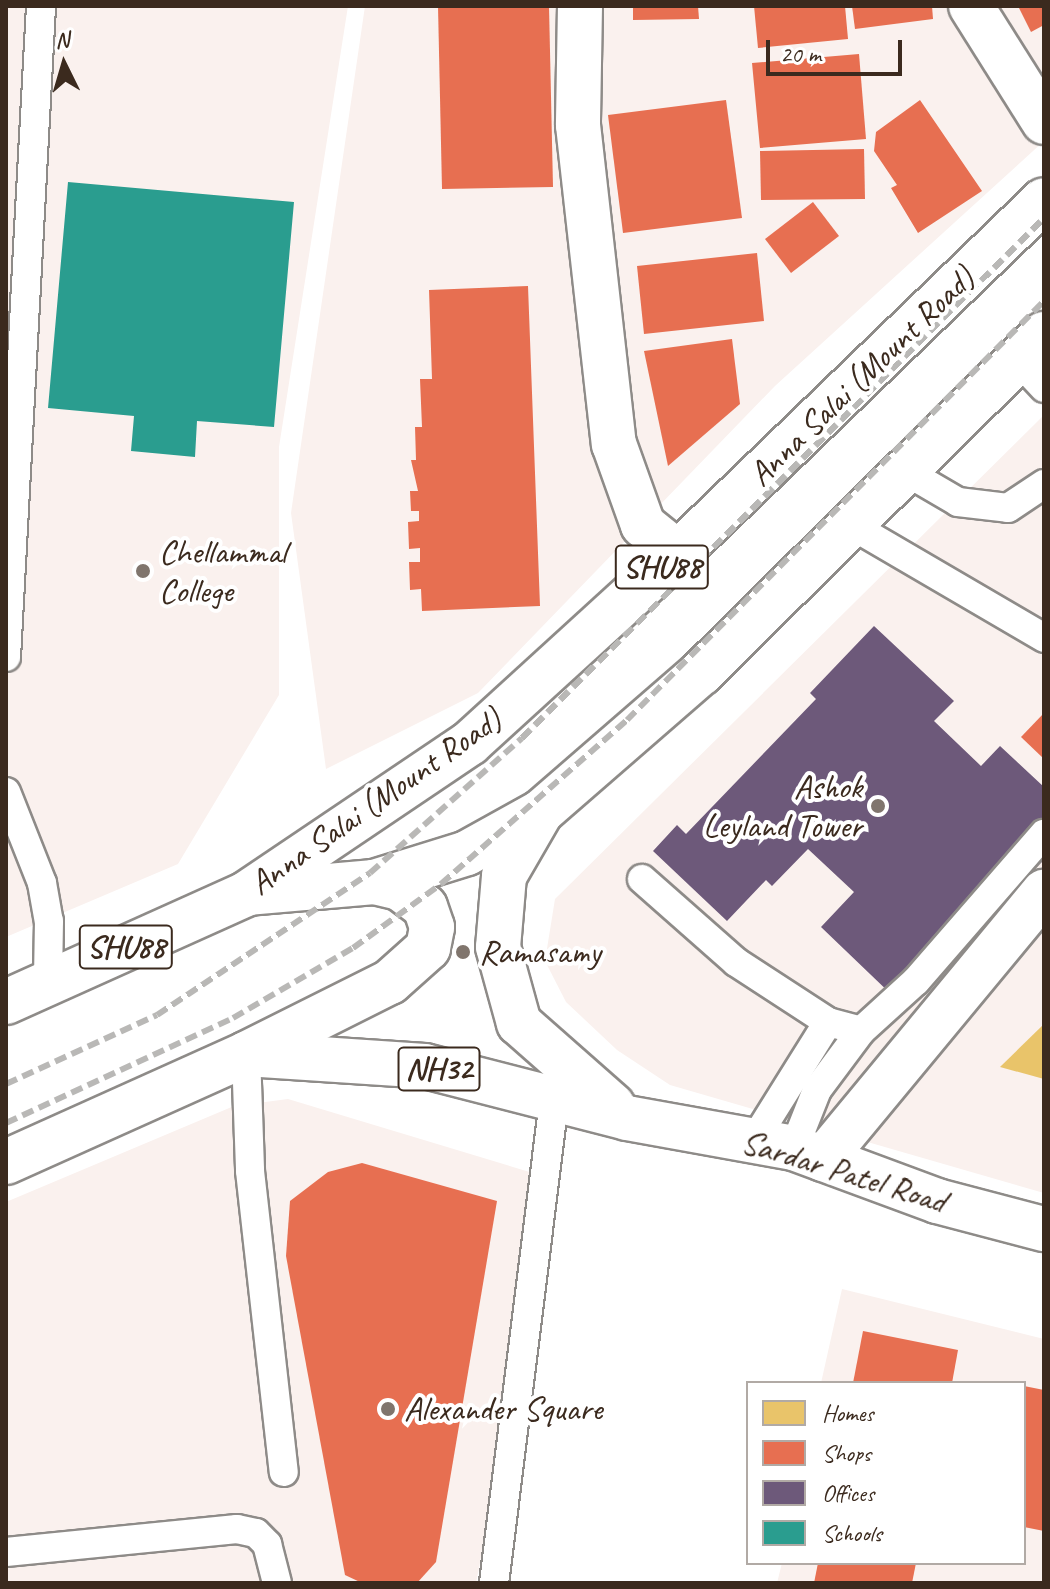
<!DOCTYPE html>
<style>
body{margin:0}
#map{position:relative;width:1050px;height:1589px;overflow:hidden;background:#fff;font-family:Caveat,sans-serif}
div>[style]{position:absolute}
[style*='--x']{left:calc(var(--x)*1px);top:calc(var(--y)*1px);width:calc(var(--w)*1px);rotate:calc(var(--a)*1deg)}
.built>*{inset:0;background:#faf1ee}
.homes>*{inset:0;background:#e9c46a}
.shops>*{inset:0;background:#e76f51}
.offices>*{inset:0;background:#6d597a}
.schools>*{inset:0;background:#2a9d8f}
.roads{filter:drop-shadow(2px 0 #8e8b88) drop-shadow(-2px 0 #8e8b88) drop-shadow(0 2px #8e8b88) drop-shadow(0 -2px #8e8b88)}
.service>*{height:28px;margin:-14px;padding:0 14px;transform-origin:14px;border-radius:14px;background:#fff}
.minor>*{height:44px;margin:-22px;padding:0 22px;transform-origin:22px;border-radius:22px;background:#fff}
.primary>*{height:44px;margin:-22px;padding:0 22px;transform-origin:22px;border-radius:22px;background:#fff}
.rail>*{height:6px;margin-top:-3px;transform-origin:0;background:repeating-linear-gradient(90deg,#b9b8b6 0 12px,transparent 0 18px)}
.dots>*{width:22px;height:22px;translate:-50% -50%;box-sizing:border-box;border:4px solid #fff;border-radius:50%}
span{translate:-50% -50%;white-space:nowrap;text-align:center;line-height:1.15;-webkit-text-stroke:8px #fff;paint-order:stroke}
.shield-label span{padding:2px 6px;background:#fff;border:2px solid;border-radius:6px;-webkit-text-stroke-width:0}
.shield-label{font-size:32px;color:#3b2a1e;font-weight:700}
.street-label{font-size:34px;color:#3b2a1e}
.poi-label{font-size:34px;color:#3b2a1e}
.left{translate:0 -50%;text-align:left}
.right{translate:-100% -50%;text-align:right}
.frame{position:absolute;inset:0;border:8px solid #3b2a1e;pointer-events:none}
.legend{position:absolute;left:746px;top:1381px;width:280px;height:184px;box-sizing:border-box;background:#fff;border:2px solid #b1aaa5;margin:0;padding:10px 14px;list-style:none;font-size:24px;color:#3b2a1e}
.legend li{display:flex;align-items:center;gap:16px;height:40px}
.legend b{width:40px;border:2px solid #b1aaa5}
.north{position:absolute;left:24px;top:24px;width:80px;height:80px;-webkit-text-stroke:6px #fff;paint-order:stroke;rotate:355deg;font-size:22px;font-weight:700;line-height:32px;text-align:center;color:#3b2a1e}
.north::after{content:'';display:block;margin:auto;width:28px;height:36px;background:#3b2a1e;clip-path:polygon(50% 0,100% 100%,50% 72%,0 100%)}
.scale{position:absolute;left:766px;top:40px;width:136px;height:36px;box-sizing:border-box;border:4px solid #3b2a1e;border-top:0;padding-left:10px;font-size:24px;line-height:28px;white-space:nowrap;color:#3b2a1e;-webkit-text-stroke:6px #fff;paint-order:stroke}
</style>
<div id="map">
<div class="built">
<div style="clip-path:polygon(6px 6px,348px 6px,279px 447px,279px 695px,178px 864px,6px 937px)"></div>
<div style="clip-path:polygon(365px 6px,1044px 6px,1044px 141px,775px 386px,478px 693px,326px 769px,291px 513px)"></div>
<div style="clip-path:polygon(1044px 415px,1044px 1193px,670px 1085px,617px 1050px,566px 1002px,545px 961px,555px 899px)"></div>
<div style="clip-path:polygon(288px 1099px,556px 1180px,476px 1583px,6px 1583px,6px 1202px,234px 1106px)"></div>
<div style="clip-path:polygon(842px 1289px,1044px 1339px,1044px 1583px,777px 1583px,782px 1563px,1024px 1563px,1024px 1383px,821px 1383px)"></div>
</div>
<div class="homes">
<div style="clip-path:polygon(1044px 1024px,1044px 1079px,1000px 1067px)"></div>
</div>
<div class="shops">
<div style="clip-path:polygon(438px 6px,549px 6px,553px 187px,442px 189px)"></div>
<div style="clip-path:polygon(633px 6px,698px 6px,699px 19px,633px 20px)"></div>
<div style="clip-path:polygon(754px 6px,845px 6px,848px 39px,758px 48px)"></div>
<div style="clip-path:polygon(852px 6px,932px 6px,933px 19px,855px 29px)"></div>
<div style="clip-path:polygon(1018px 6px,1044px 6px,1044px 25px,1031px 32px)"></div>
<div style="clip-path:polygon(859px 54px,866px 139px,760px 148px,752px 63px)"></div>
<div style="clip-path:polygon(726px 100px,742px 218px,623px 233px,608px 115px)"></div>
<div style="clip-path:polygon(920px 100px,982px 191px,918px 233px,891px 188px,897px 185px,874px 151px,876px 132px)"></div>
<div style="clip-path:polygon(864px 149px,865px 199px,761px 200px,760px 151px)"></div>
<div style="clip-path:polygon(813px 202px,839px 236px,791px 273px,765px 239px)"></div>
<div style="clip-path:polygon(757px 253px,764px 321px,644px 334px,637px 266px)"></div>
<div style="clip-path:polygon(528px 286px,540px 606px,422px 611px,421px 589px,410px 590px,409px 562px,420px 562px,420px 548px,409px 549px,408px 522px,419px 521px,419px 511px,411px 511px,410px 491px,418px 491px,411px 460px,416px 460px,415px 427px,422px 427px,420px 379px,432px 379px,429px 290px)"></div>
<div style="clip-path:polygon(732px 339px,740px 404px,668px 466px,644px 351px)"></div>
<div style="clip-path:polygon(1044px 713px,1044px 759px,1021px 737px)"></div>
<div style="clip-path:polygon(362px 1163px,497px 1201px,436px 1562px,417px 1583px,362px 1583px,345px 1575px,286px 1256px,290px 1201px,328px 1172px)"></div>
<div style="clip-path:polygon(863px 1331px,958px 1350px,952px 1383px,853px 1383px)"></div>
<div style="clip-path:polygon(1024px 1386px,1044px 1390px,1044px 1531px,1024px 1527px)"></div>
<div style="clip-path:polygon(818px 1563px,916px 1563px,912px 1583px,814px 1583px)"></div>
</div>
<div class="offices">
<div style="clip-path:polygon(874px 626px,954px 701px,934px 721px,981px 766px,1000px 746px,1044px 787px,1044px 860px,895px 998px,821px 927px,854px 892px,808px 849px,772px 886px,766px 880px,727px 921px,653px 851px,677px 825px,686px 834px,816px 699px,810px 693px)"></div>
</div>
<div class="schools">
<div style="clip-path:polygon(68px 182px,294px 202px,274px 427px,197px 421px,195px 457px,131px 451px,134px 416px,48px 408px)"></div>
</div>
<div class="roads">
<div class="service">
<div style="--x:1018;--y:360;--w:38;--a:47"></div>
<div style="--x:905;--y:471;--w:61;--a:30.3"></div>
<div style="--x:958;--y:502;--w:50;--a:6.8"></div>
<div style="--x:1008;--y:508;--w:43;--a:-33.7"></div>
<div style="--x:851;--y:525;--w:224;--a:30.3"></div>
<div style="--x:6;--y:657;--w:652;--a:-86.92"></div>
<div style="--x:6;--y:792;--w:98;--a:68.4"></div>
<div style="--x:42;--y:883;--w:39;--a:80"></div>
<div style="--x:49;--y:921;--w:60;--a:91"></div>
<div style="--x:642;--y:879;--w:125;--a:41.4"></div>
<div style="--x:736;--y:962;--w:110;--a:33.1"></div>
<div style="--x:828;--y:1022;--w:34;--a:15"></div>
<div style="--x:861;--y:1031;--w:74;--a:-42.3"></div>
<div style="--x:916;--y:981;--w:195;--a:-49"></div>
<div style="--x:246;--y:1054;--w:117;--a:88"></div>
<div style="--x:250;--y:1171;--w:303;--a:83.6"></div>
<div style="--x:755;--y:1139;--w:138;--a:-58"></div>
<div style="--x:794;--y:1148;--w:62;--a:-68.4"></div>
<div style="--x:817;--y:1090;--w:74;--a:-53.3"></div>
<div style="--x:6;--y:1552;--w:232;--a:-5.7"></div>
<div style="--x:237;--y:1529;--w:19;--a:12"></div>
<div style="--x:256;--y:1533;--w:16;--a:45"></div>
<div style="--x:267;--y:1544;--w:40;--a:75.6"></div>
<div style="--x:494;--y:1583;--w:492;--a:-82.9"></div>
</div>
<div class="minor">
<div style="--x:580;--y:6;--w:119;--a:91"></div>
<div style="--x:578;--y:125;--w:321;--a:83.6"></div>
<div style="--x:614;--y:444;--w:86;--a:70.3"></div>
<div style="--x:643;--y:525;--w:45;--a:38.7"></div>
<div style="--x:971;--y:6;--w:137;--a:57.8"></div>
<div style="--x:823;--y:1159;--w:347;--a:-50.4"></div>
</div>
<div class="primary">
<div style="--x:541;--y:812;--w:74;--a:120"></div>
<div style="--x:504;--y:876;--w:71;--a:94.8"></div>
<div style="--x:498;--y:947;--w:79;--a:74.6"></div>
<div style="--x:519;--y:1023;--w:125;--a:41.4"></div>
<div style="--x:374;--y:882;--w:97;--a:-17.3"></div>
<div style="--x:467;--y:853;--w:85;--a:-29"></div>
<div style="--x:541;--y:812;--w:212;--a:-41"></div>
<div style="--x:701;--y:673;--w:482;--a:-44.7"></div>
<div style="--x:6;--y:1002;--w:263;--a:-24.2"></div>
<div style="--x:246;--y:894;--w:270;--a:-34"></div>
<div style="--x:470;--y:743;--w:282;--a:-42.4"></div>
<div style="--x:678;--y:553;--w:508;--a:-43.96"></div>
<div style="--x:246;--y:1054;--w:179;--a:3.8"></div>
<div style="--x:425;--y:1066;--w:209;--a:14.4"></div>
<div style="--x:627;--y:1118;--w:170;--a:10.2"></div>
<div style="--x:794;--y:1148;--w:153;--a:20.3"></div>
<div style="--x:937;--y:1201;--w:111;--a:14.7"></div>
<div style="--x:6;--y:1162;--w:263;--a:-24.2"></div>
<div style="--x:246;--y:1054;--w:161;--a:-26.6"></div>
<div style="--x:390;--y:982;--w:51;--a:-41.8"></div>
<div style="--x:428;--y:948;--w:21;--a:-79"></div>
<div style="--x:432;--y:927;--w:21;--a:-109"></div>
<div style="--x:425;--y:907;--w:31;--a:-143"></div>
<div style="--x:400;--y:888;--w:27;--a:-167"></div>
<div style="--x:374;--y:882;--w:125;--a:175"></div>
</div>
</div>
<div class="rail">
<div style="--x:6;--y:1084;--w:166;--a:-24.6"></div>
<div style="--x:157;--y:1015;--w:256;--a:-33.7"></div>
<div style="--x:370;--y:873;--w:203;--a:-41.6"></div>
<div style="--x:522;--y:738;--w:737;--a:-44.89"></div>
<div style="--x:6;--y:1123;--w:250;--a:-24.8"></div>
<div style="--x:233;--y:1018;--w:139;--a:-30.3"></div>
<div style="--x:353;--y:948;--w:109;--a:-36"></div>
<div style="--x:441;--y:884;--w:248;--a:-41.4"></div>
<div style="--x:627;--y:720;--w:591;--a:-45.14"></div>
</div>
<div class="dots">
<div style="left:143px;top:571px;background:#80756d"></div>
<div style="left:878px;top:806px;background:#80756d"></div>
<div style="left:463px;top:952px;background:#80756d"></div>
<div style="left:388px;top:1409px;background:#80756d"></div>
</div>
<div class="shield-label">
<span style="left:662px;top:567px">SHU88</span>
<span style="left:126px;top:947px">SHU88</span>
<span style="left:439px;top:1069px">NH32</span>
</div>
<div class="street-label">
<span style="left:861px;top:376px;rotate:-44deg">Anna Salai (Mount Road)</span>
<span style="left:375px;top:801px;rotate:-35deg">Anna Salai (Mount Road)</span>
<span style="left:844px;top:1171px;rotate:17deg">Sardar Patel Road</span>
</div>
<div class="poi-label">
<span class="left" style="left:159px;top:571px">Chellammal<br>College</span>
<span class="right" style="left:862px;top:806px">Ashok<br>Leyland Tower</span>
<span class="left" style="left:479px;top:952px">Ramasamy</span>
<span class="left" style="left:404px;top:1409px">Alexander Square</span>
</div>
<div class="frame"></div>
<ul class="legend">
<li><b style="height:22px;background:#e9c46a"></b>Homes</li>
<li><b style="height:22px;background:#e76f51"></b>Shops</li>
<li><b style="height:22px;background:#6d597a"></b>Offices</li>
<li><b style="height:22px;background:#2a9d8f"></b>Schools</li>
</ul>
<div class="north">N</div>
<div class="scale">20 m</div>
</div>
